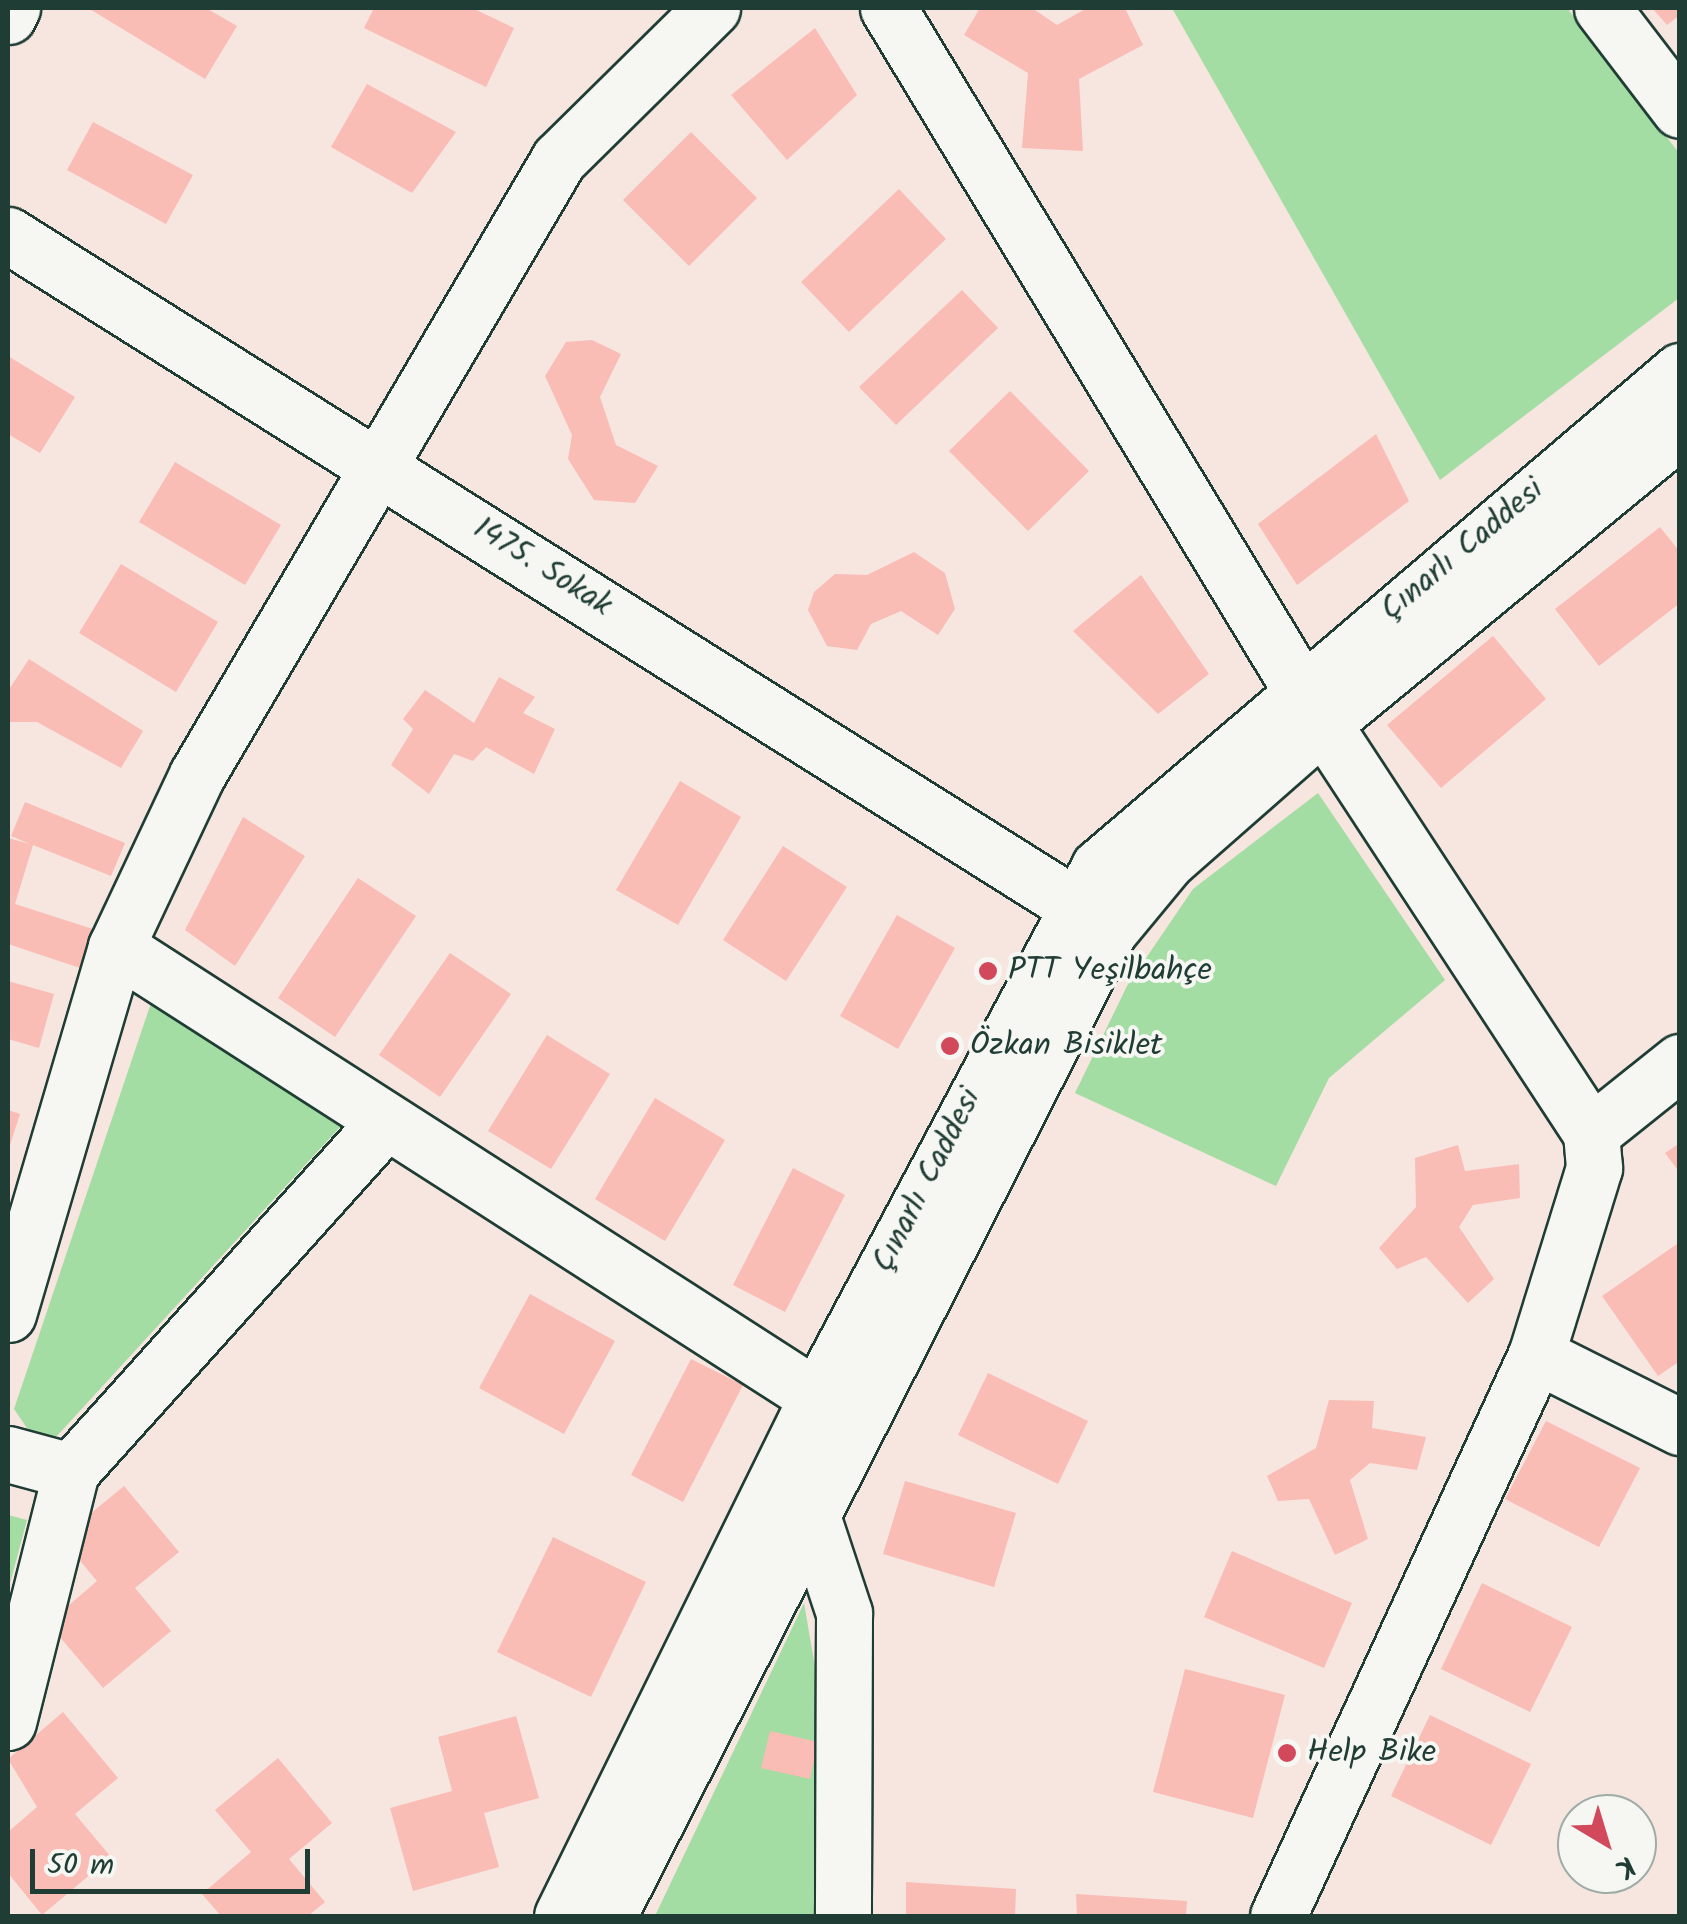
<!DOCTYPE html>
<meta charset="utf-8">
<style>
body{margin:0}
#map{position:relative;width:1687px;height:1924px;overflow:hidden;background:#f7e5e0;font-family:Kalam,sans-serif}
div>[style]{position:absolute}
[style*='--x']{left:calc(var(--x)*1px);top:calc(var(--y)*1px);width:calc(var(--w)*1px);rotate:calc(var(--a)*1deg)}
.green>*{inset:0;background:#a3dda3}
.building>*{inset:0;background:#f9bdb6}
.roads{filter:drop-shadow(2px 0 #1f3d34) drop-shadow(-2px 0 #1f3d34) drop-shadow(0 2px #1f3d34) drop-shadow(0 -2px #1f3d34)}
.minor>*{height:55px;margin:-27.5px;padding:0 27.5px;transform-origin:27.5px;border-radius:27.5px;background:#f6f6f2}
.major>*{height:55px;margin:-27.5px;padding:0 27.5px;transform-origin:27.5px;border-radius:27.5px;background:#f6f6f2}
.dots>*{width:28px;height:28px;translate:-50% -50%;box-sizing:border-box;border:5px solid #f6f6f2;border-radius:50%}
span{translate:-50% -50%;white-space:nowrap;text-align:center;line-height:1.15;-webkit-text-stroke:8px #f6f6f2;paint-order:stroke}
.street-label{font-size:32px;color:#1f3d34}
.poi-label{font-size:32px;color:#1f3d34}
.left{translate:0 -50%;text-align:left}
.frame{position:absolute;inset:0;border:10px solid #1f3d34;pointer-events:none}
.north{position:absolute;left:1557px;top:1794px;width:100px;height:100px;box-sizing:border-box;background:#f6f6f2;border:2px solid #a0aca6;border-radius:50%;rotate:142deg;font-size:28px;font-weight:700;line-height:40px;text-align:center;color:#1f3d34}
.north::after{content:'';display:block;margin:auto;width:35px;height:45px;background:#d1495b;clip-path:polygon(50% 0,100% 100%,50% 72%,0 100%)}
.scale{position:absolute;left:30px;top:1849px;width:280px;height:45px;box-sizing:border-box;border:5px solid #1f3d34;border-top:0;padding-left:12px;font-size:30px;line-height:35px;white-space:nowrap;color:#1f3d34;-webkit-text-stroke:8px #f6f6f2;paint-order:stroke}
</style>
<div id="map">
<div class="green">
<div style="clip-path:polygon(1172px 8px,1567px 8px,1679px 153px,1679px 298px,1440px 480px)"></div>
<div style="clip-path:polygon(1318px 793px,1445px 980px,1329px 1078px,1276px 1186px,1075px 1093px,1127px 986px,1193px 889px)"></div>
<div style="clip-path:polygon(152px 1000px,340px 1127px,56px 1437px,29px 1431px,14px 1409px)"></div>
<div style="clip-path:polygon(8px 1515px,27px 1520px,8px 1591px)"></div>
<div style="clip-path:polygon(804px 1603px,823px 1713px,820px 1916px,655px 1916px)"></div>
</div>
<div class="building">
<div style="clip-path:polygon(88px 8px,206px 8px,237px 26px,205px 79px)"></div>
<div style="clip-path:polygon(374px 8px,472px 8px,514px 28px,486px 87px,364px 28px)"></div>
<div style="clip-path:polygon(980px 8px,1032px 8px,1057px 25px,1087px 8px,1125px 8px,1143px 45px,1079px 79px,1083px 151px,1022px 148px,1028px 73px,964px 35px)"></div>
<div style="clip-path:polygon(1652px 8px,1680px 8px,1680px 15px,1667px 25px)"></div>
<div style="clip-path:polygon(815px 28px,857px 95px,787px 160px,731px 95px)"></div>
<div style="clip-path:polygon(367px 84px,456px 132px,412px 193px,331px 147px)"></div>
<div style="clip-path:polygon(93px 122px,193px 175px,166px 224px,67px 170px)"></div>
<div style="clip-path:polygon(691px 132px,757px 198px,689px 266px,623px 200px)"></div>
<div style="clip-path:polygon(899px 189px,946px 239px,849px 332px,801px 282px)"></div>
<div style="clip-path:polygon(962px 290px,998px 328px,896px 425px,859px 387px)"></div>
<div style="clip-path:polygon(592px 340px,621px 354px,600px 397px,616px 445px,658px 466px,635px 503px,594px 500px,568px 459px,572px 435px,545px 376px,566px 342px)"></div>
<div style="clip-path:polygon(8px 356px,75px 397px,40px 453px,8px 434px)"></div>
<div style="clip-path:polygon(1010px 391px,1089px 471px,1028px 531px,949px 451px)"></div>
<div style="clip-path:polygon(1376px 434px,1409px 501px,1297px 585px,1258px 524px)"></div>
<div style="clip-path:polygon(175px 462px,281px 525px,245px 585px,139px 522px)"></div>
<div style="clip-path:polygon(1660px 527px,1680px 552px,1680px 603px,1599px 666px,1555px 609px)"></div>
<div style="clip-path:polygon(914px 552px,945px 573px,955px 609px,938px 635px,901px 611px,871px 624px,857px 650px,827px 646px,808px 610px,814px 592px,835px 574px,867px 575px)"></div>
<div style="clip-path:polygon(121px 564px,218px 622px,176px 692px,79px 633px)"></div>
<div style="clip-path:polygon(1141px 575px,1209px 674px,1158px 714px,1073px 631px)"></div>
<div style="clip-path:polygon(1493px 636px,1546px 699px,1441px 788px,1387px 725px)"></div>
<div style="clip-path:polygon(29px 659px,143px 731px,121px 768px,37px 722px,8px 722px,8px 691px)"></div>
<div style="clip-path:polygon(499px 677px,535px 697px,523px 713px,555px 729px,534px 774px,486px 747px,473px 761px,454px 754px,429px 794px,391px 765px,413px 729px,403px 719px,425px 690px,474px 723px)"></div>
<div style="clip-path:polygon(680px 781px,741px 817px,678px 925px,616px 890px)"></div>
<div style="clip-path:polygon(25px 802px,125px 843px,111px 876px,33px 845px,15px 904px,96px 930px,83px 969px,8px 944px,8px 838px,30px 844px,11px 836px)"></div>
<div style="clip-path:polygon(243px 817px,305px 856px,235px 966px,185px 930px)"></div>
<div style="clip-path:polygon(783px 846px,847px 887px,786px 981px,723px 940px)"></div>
<div style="clip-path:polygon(358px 878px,416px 916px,335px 1037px,278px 998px)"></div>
<div style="clip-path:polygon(897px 915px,955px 948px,898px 1049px,840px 1016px)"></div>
<div style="clip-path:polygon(450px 953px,511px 994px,440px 1097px,379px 1055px)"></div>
<div style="clip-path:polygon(8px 981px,54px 994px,39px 1048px,8px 1039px)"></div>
<div style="clip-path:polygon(547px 1035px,610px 1074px,551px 1169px,488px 1131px)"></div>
<div style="clip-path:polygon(655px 1098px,725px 1140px,665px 1241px,595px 1199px)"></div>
<div style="clip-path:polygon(8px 1110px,20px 1114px,8px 1151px)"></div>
<div style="clip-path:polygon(1680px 1143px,1680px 1173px,1665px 1153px)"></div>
<div style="clip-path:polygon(1458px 1145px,1465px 1171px,1519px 1164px,1520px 1198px,1473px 1205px,1459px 1227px,1494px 1279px,1468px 1303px,1426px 1257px,1397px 1269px,1379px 1248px,1416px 1207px,1415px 1158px)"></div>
<div style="clip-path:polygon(793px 1168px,845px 1195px,785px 1312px,733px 1285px)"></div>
<div style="clip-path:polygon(1677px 1244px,1680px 1361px,1658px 1376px,1602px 1296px)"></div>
<div style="clip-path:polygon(530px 1294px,615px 1341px,564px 1434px,479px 1388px)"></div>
<div style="clip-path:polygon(691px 1359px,743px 1385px,683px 1502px,631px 1475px)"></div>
<div style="clip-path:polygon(988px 1373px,1088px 1421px,1058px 1484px,958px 1435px)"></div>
<div style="clip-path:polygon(1329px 1400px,1374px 1401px,1372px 1428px,1426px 1437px,1417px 1470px,1370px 1463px,1350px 1480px,1368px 1539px,1335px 1555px,1309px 1499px,1278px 1501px,1267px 1476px,1316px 1448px)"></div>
<div style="clip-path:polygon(1546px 1421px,1640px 1468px,1599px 1547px,1505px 1499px)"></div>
<div style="clip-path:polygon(905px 1481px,1016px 1513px,994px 1587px,883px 1554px)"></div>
<div style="clip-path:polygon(124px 1486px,179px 1552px,135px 1588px,171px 1631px,103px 1688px,48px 1623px,97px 1581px,61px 1538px)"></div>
<div style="clip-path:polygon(553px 1537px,646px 1582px,591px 1697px,497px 1652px)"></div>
<div style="clip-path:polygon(1232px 1551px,1352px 1603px,1324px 1668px,1204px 1617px)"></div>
<div style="clip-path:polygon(1482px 1583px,1572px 1627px,1530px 1712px,1441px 1669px)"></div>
<div style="clip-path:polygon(1185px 1669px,1285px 1695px,1253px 1818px,1153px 1792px)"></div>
<div style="clip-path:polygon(63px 1712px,118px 1778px,75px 1814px,111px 1857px,42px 1915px,8px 1873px,8px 1832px,37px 1807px,8px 1759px)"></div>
<div style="clip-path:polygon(1430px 1715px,1531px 1764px,1491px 1845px,1391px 1796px)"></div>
<div style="clip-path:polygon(516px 1716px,539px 1798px,484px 1813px,499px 1867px,413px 1891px,390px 1808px,452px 1791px,438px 1737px)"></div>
<div style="clip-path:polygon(770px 1731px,818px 1742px,810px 1779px,761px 1768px)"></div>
<div style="clip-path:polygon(278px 1758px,332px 1823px,289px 1859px,325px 1902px,308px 1916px,221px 1916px,202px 1894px,251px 1852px,215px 1810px)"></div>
<div style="clip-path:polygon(906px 1882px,1016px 1889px,1015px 1916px,906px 1916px)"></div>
<div style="clip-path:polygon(1076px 1894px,1187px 1901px,1186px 1916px,1077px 1916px)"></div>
</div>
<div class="roads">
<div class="minor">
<div style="--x:888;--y:8;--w:794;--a:58.81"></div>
<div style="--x:1299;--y:687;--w:533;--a:56.79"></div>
<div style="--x:1591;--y:1133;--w:35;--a:85"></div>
<div style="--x:1594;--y:1168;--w:196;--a:107.2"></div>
<div style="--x:1536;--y:1355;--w:617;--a:114.7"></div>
<div style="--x:1602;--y:8;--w:128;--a:52.6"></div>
<div style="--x:8;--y:16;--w:9;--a:-63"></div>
<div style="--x:8;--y:235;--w:1259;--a:32.15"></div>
<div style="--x:116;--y:947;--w:833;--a:32.7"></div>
<div style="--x:1591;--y:1133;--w:114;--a:-38.6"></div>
<div style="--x:8;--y:1314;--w:383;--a:-73.6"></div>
<div style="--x:116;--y:947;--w:190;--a:-64.8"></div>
<div style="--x:197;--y:775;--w:714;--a:-59.56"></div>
<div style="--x:559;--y:159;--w:215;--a:-44.6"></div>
<div style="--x:1536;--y:1355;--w:161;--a:26.6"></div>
<div style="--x:8;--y:1454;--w:65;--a:15.1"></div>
<div style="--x:811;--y:1513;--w:105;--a:71.7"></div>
<div style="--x:844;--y:1613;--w:303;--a:90.2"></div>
<div style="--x:8;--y:1722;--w:259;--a:-75.9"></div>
<div style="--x:71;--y:1471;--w:468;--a:-48"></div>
</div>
<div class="major">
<div style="--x:562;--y:1916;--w:578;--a:-63.83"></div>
<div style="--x:817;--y:1397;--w:600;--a:-61.98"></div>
<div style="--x:1099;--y:867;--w:764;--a:-40.49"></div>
<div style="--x:608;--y:1916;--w:1105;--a:-63.04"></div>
<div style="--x:1109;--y:931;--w:91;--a:-50.4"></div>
<div style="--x:1167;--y:861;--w:209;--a:-41.3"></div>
<div style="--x:1324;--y:723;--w:461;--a:-39.5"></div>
</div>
</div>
<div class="dots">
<div style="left:988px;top:971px;background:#d1495b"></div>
<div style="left:950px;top:1046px;background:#d1495b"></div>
<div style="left:1287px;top:1753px;background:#d1495b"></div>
</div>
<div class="street-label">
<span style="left:1463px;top:551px;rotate:-40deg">Çınarlı Caddesi</span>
<span style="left:542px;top:568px;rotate:32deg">1475. Sokak</span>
<span style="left:928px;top:1181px;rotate:-63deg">Çınarlı Caddesi</span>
</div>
<div class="poi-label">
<span class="left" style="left:1008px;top:971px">PTT Yeşilbahçe</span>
<span class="left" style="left:970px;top:1046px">Özkan Bisiklet</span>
<span class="left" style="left:1307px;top:1753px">Help Bike</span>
</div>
<div class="frame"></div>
<div class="north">K</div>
<div class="scale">50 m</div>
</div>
